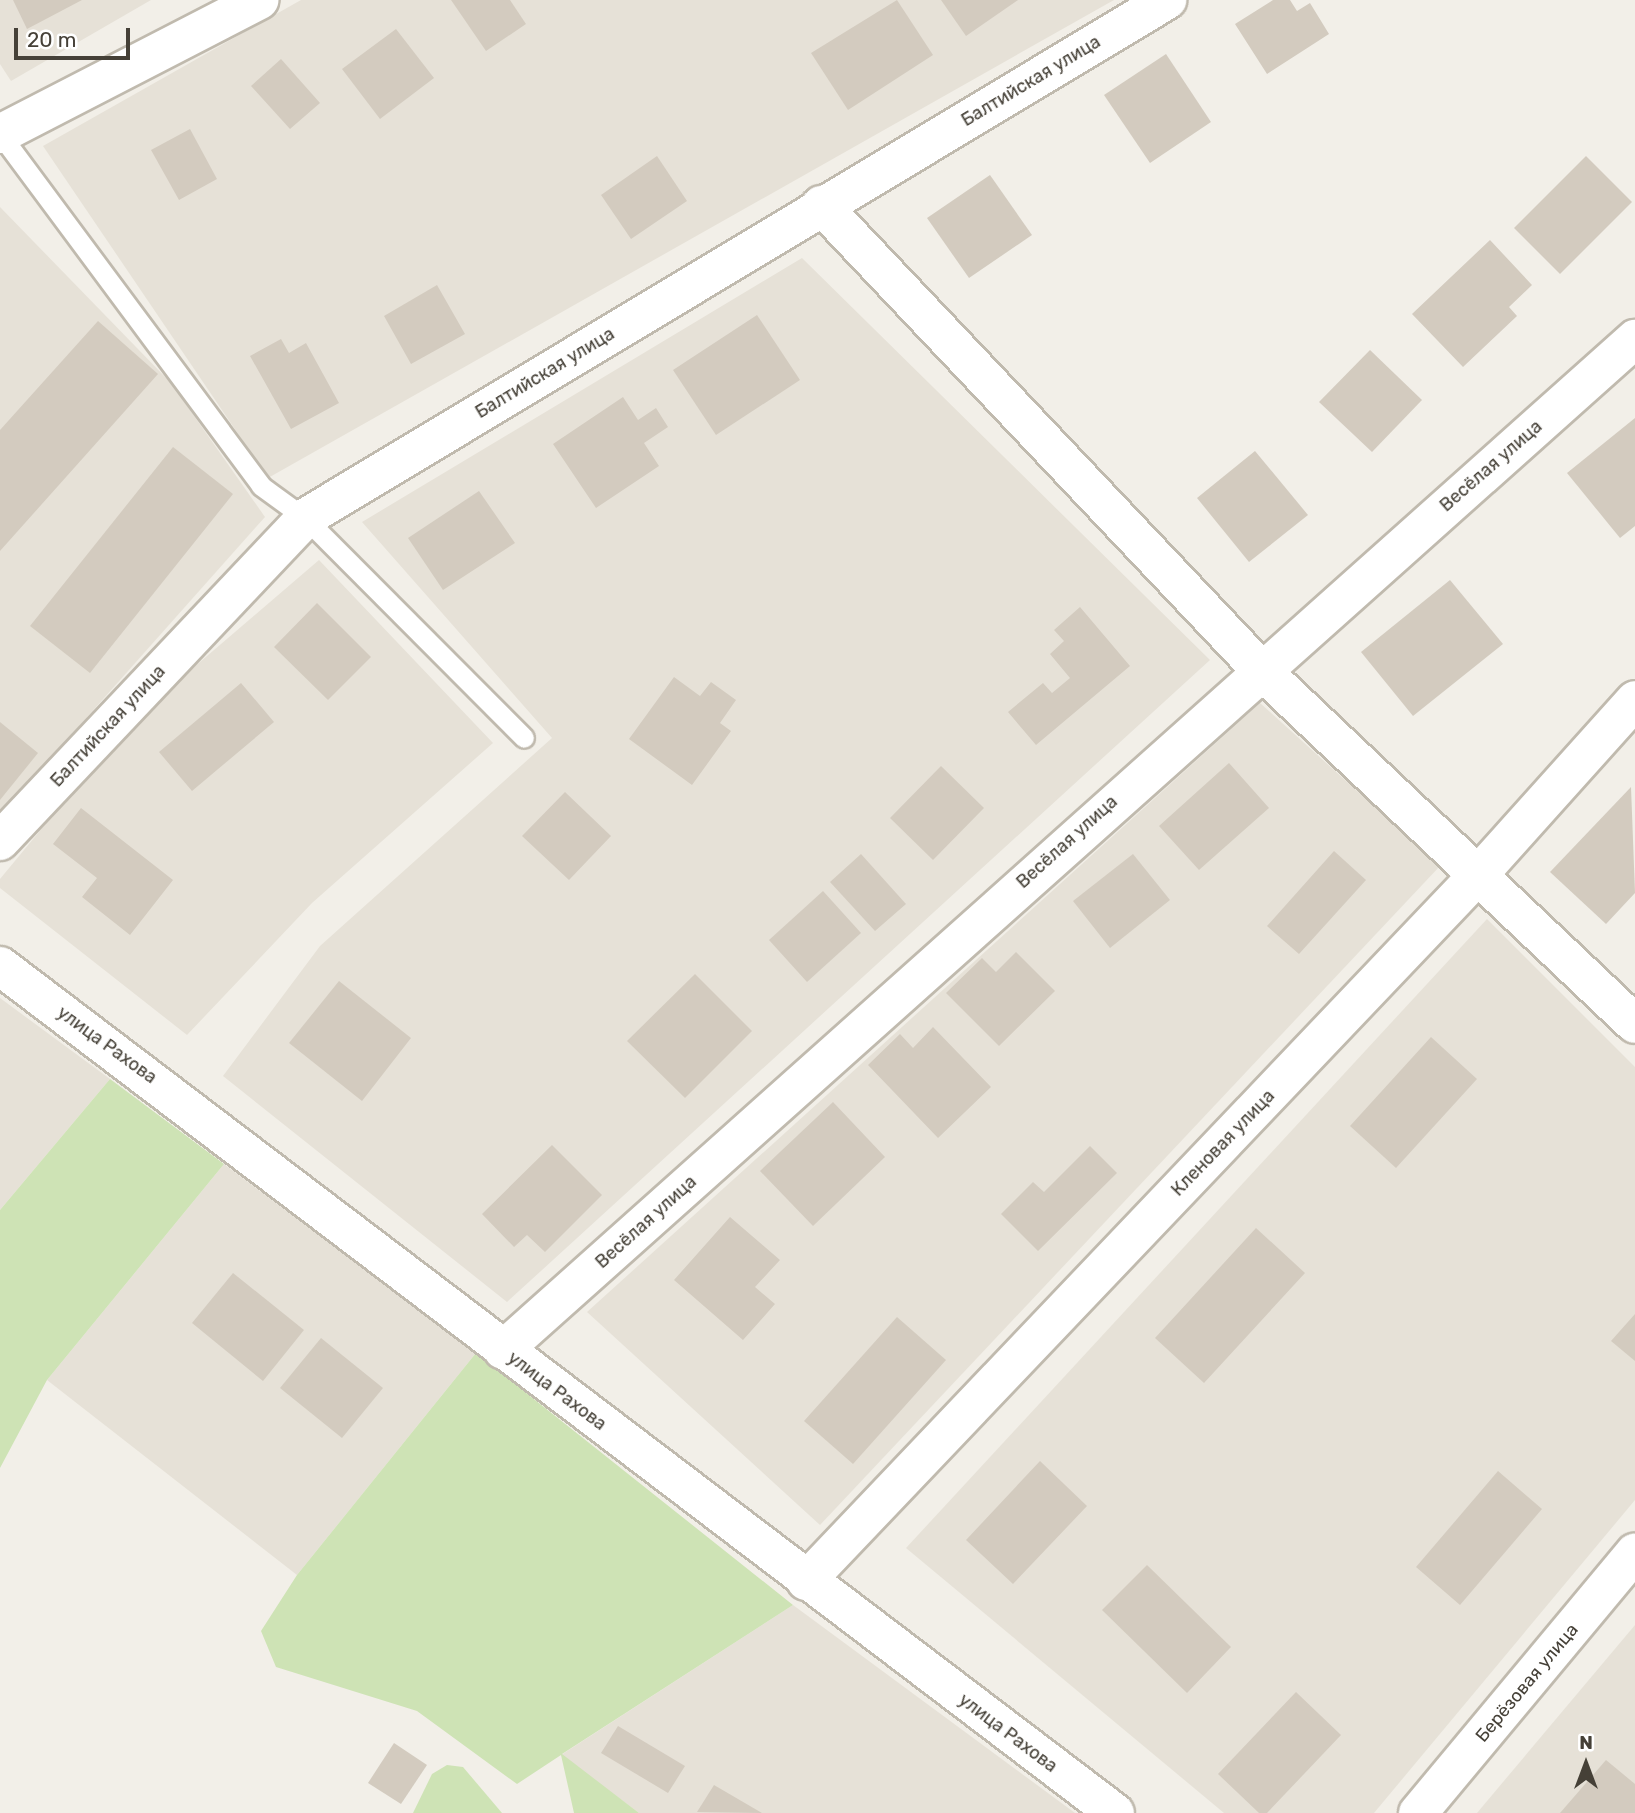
<!DOCTYPE html>
<meta charset="utf-8">
<style>
body{margin:0}
#map{position:relative;width:1635px;height:1813px;overflow:hidden;background:#f2efe8;font-family:Rubik,sans-serif}
div>[style]{position:absolute}
[style*='--x']{left:calc(var(--x)*1px);top:calc(var(--y)*1px);width:calc(var(--w)*1px);rotate:calc(var(--a)*1deg)}
.residential>*{inset:0;background:#e6e1d7}
.green>*{inset:0;background:#cee3b5}
.building>*{inset:0;background:#d3cbbf}
.roads{filter:drop-shadow(2px 0 #c0baae) drop-shadow(-2px 0 #c0baae) drop-shadow(0 2px #c0baae) drop-shadow(0 -2px #c0baae)}
.lane>*{height:19px;margin:-9.5px;padding:0 9.5px;transform-origin:9.5px;border-radius:9.5px;background:#fff}
.street>*{height:38px;margin:-19px;padding:0 19px;transform-origin:19px;border-radius:19px;background:#fff}
span{translate:-50% -50%;white-space:nowrap;text-align:center;line-height:1.15;-webkit-text-stroke:6px #fff;paint-order:stroke}
.street-label{font-size:18px;color:#454037}
.north{position:absolute;left:1551px;top:1729px;width:70px;height:70px;-webkit-text-stroke:5px #fff;paint-order:stroke;rotate:0deg;font-size:19px;font-weight:700;line-height:28px;text-align:center;color:#454037}
.north::after{content:'';display:block;margin:auto;width:24px;height:32px;background:#454037;clip-path:polygon(50% 0,100% 100%,50% 72%,0 100%)}
.scale{position:absolute;left:14px;top:28px;width:116px;height:32px;box-sizing:border-box;border:4px solid #454037;border-top:0;padding-left:9px;font-size:21px;line-height:24px;white-space:nowrap;color:#454037;-webkit-text-stroke:5px #fff;paint-order:stroke}
</style>
<div id="map">
<div class="residential">
<div style="clip-path:polygon(0 0,151px 0,11px 81px,0 64px)"></div>
<div style="clip-path:polygon(301px 0,1114px 0,268px 478px,43px 146px)"></div>
<div style="clip-path:polygon(0 207px,171px 383px,265px 517px,0 815px)"></div>
<div style="clip-path:polygon(802px 258px,1210px 660px,507px 1302px,223px 1076px,320px 946px,552px 738px,362px 522px)"></div>
<div style="clip-path:polygon(319px 560px,493px 743px,312px 903px,187px 1035px,0 888px,0 879px,130px 722px)"></div>
<div style="clip-path:polygon(1260px 703px,1440px 866px,820px 1525px,587px 1312px)"></div>
<div style="clip-path:polygon(1487px 919px,1635px 1067px,1635px 1500px,1374px 1813px,1224px 1813px,906px 1548px)"></div>
<div style="clip-path:polygon(0 998px,110px 1079px,0 1210px)"></div>
<div style="clip-path:polygon(224px 1164px,476px 1353px,297px 1575px,47px 1380px)"></div>
<div style="clip-path:polygon(793px 1605px,1075px 1813px,639px 1813px,561px 1755px)"></div>
<div style="clip-path:polygon(1635px 1625px,1635px 1813px,1477px 1813px)"></div>
</div>
<div class="green">
<div style="clip-path:polygon(110px 1079px,224px 1164px,47px 1380px,0 1468px,0 1210px)"></div>
<div style="clip-path:polygon(476px 1353px,793px 1605px,562px 1754px,639px 1813px,574px 1813px,561px 1755px,517px 1784px,417px 1711px,276px 1667px,261px 1631px,297px 1575px)"></div>
<div style="clip-path:polygon(447px 1765px,463px 1767px,502px 1813px,413px 1813px,432px 1774px)"></div>
</div>
<div class="building">
<div style="clip-path:polygon(13px 0,82px 0,27px 29px)"></div>
<div style="clip-path:polygon(451px 0,510px 0,526px 24px,486px 51px)"></div>
<div style="clip-path:polygon(897px 0,933px 55px,848px 110px,811px 53px)"></div>
<div style="clip-path:polygon(941px 0,1018px 0,966px 36px)"></div>
<div style="clip-path:polygon(1273px 0,1290px 0,1297px 11px,1310px 3px,1329px 34px,1267px 74px,1235px 24px)"></div>
<div style="clip-path:polygon(396px 29px,434px 78px,380px 119px,342px 69px)"></div>
<div style="clip-path:polygon(1166px 54px,1211px 122px,1150px 163px,1104px 95px)"></div>
<div style="clip-path:polygon(281px 59px,320px 103px,290px 129px,251px 86px)"></div>
<div style="clip-path:polygon(190px 129px,217px 179px,179px 200px,151px 150px)"></div>
<div style="clip-path:polygon(657px 156px,687px 201px,631px 239px,601px 195px)"></div>
<div style="clip-path:polygon(1586px 156px,1632px 202px,1560px 274px,1514px 228px)"></div>
<div style="clip-path:polygon(990px 175px,1032px 235px,969px 278px,927px 218px)"></div>
<div style="clip-path:polygon(1490px 240px,1532px 285px,1509px 307px,1517px 316px,1463px 367px,1412px 314px)"></div>
<div style="clip-path:polygon(437px 285px,465px 334px,411px 364px,384px 316px)"></div>
<div style="clip-path:polygon(757px 315px,800px 380px,716px 435px,673px 370px)"></div>
<div style="clip-path:polygon(98px 321px,158px 374px,0 551px,0 430px)"></div>
<div style="clip-path:polygon(281px 339px,289px 353px,306px 343px,339px 403px,291px 429px,250px 356px)"></div>
<div style="clip-path:polygon(1370px 350px,1422px 400px,1372px 452px,1319px 402px)"></div>
<div style="clip-path:polygon(623px 397px,638px 420px,656px 408px,668px 427px,644px 443px,659px 466px,596px 508px,553px 444px)"></div>
<div style="clip-path:polygon(1635px 418px,1635px 526px,1620px 538px,1567px 473px)"></div>
<div style="clip-path:polygon(173px 447px,233px 494px,90px 673px,30px 626px)"></div>
<div style="clip-path:polygon(1255px 451px,1308px 515px,1249px 562px,1197px 498px)"></div>
<div style="clip-path:polygon(479px 491px,515px 543px,443px 590px,408px 538px)"></div>
<div style="clip-path:polygon(1450px 580px,1503px 644px,1413px 716px,1361px 652px)"></div>
<div style="clip-path:polygon(317px 603px,371px 657px,328px 700px,274px 647px)"></div>
<div style="clip-path:polygon(1080px 607px,1130px 666px,1036px 745px,1008px 712px,1043px 683px,1052px 693px,1070px 678px,1050px 654px,1064px 641px,1054px 630px)"></div>
<div style="clip-path:polygon(674px 677px,700px 696px,711px 682px,736px 700px,720px 723px,731px 731px,692px 785px,629px 739px)"></div>
<div style="clip-path:polygon(241px 683px,274px 722px,192px 791px,159px 752px)"></div>
<div style="clip-path:polygon(0 722px,38px 753px,0 800px)"></div>
<div style="clip-path:polygon(1229px 763px,1269px 808px,1199px 870px,1159px 826px)"></div>
<div style="clip-path:polygon(941px 766px,984px 808px,933px 860px,890px 818px)"></div>
<div style="clip-path:polygon(1631px 787px,1635px 893px,1606px 924px,1550px 872px)"></div>
<div style="clip-path:polygon(565px 792px,611px 836px,569px 880px,522px 836px)"></div>
<div style="clip-path:polygon(81px 808px,173px 880px,130px 935px,82px 897px,97px 878px,53px 844px)"></div>
<div style="clip-path:polygon(1334px 851px,1366px 880px,1299px 954px,1267px 926px)"></div>
<div style="clip-path:polygon(861px 854px,906px 904px,875px 931px,830px 882px)"></div>
<div style="clip-path:polygon(1133px 854px,1170px 900px,1110px 948px,1073px 901px)"></div>
<div style="clip-path:polygon(823px 891px,861px 933px,807px 982px,769px 940px)"></div>
<div style="clip-path:polygon(1016px 952px,1055px 991px,999px 1046px,946px 993px,982px 958px,996px 972px)"></div>
<div style="clip-path:polygon(695px 974px,752px 1031px,685px 1098px,627px 1041px)"></div>
<div style="clip-path:polygon(339px 981px,411px 1038px,362px 1101px,289px 1043px)"></div>
<div style="clip-path:polygon(933px 1027px,991px 1087px,938px 1138px,868px 1065px,900px 1034px,913px 1048px)"></div>
<div style="clip-path:polygon(1431px 1037px,1477px 1079px,1396px 1168px,1350px 1126px)"></div>
<div style="clip-path:polygon(833px 1102px,885px 1157px,813px 1226px,760px 1171px)"></div>
<div style="clip-path:polygon(552px 1145px,602px 1195px,545px 1252px,527px 1235px,514px 1247px,482px 1214px)"></div>
<div style="clip-path:polygon(1090px 1146px,1117px 1173px,1038px 1251px,1001px 1214px,1033px 1182px,1044px 1192px)"></div>
<div style="clip-path:polygon(730px 1217px,780px 1260px,755px 1287px,775px 1304px,743px 1340px,674px 1280px)"></div>
<div style="clip-path:polygon(1256px 1228px,1305px 1273px,1204px 1383px,1155px 1338px)"></div>
<div style="clip-path:polygon(233px 1273px,304px 1330px,263px 1381px,192px 1323px)"></div>
<div style="clip-path:polygon(1635px 1314px,1635px 1361px,1611px 1341px)"></div>
<div style="clip-path:polygon(897px 1317px,946px 1360px,853px 1464px,804px 1421px)"></div>
<div style="clip-path:polygon(321px 1338px,383px 1388px,342px 1438px,280px 1388px)"></div>
<div style="clip-path:polygon(1040px 1461px,1087px 1506px,1013px 1584px,966px 1540px)"></div>
<div style="clip-path:polygon(1498px 1471px,1542px 1509px,1460px 1605px,1416px 1567px)"></div>
<div style="clip-path:polygon(1147px 1565px,1231px 1647px,1187px 1693px,1102px 1610px)"></div>
<div style="clip-path:polygon(1296px 1692px,1341px 1735px,1267px 1813px,1259px 1813px,1218px 1774px)"></div>
<div style="clip-path:polygon(618px 1726px,685px 1766px,668px 1793px,601px 1753px)"></div>
<div style="clip-path:polygon(394px 1743px,427px 1765px,401px 1804px,368px 1783px)"></div>
<div style="clip-path:polygon(1606px 1760px,1635px 1784px,1635px 1813px,1560px 1813px)"></div>
<div style="clip-path:polygon(714px 1785px,762px 1813px,697px 1812px)"></div>
</div>
<div class="roads">
<div class="lane">
<div style="--x:0;--y:134;--w:438;--a:53.4"></div>
<div style="--x:261;--y:486;--w:54;--a:36"></div>
<div style="--x:305;--y:518;--w:310;--a:45.1"></div>
</div>
<div class="street">
<div style="--x:0;--y:134;--w:292;--a:-27.3"></div>
<div style="--x:821;--y:205;--w:639;--a:46.59"></div>
<div style="--x:1260;--y:669;--w:516;--a:43.43"></div>
<div style="--x:0;--y:841;--w:444;--a:-46.6"></div>
<div style="--x:305;--y:518;--w:1006;--a:-31"></div>
<div style="--x:0;--y:966;--w:1400;--a:37.22"></div>
<div style="--x:503;--y:1350;--w:1518;--a:-41.77"></div>
<div style="--x:806;--y:1581;--w:978;--a:-46.41"></div>
<div style="--x:1480;--y:873;--w:232;--a:-48.1"></div>
<div style="--x:1418;--y:1813;--w:339;--a:-50.2"></div>
</div>
</div>
<div class="street-label">
<span style="left:1031px;top:81px;rotate:-31deg">Балтийская улица</span>
<span style="left:545px;top:373px;rotate:-31deg">Балтийская улица</span>
<span style="left:1491px;top:466px;rotate:-41deg">Весёлая улица</span>
<span style="left:108px;top:726px;rotate:-47deg">Балтийская улица</span>
<span style="left:1067px;top:842px;rotate:-42deg">Весёлая улица</span>
<span style="left:107px;top:1045px;rotate:36deg">улица Рахова</span>
<span style="left:1223px;top:1143px;rotate:-46deg">Кленовая улица</span>
<span style="left:646px;top:1222px;rotate:-42deg">Весёлая улица</span>
<span style="left:557px;top:1391px;rotate:37deg">улица Рахова</span>
<span style="left:1527px;top:1683px;rotate:-50deg">Берёзовая улица</span>
<span style="left:1008px;top:1733px;rotate:37deg">улица Рахова</span>
</div>
<div class="north">N</div>
<div class="scale">20 m</div>
</div>
